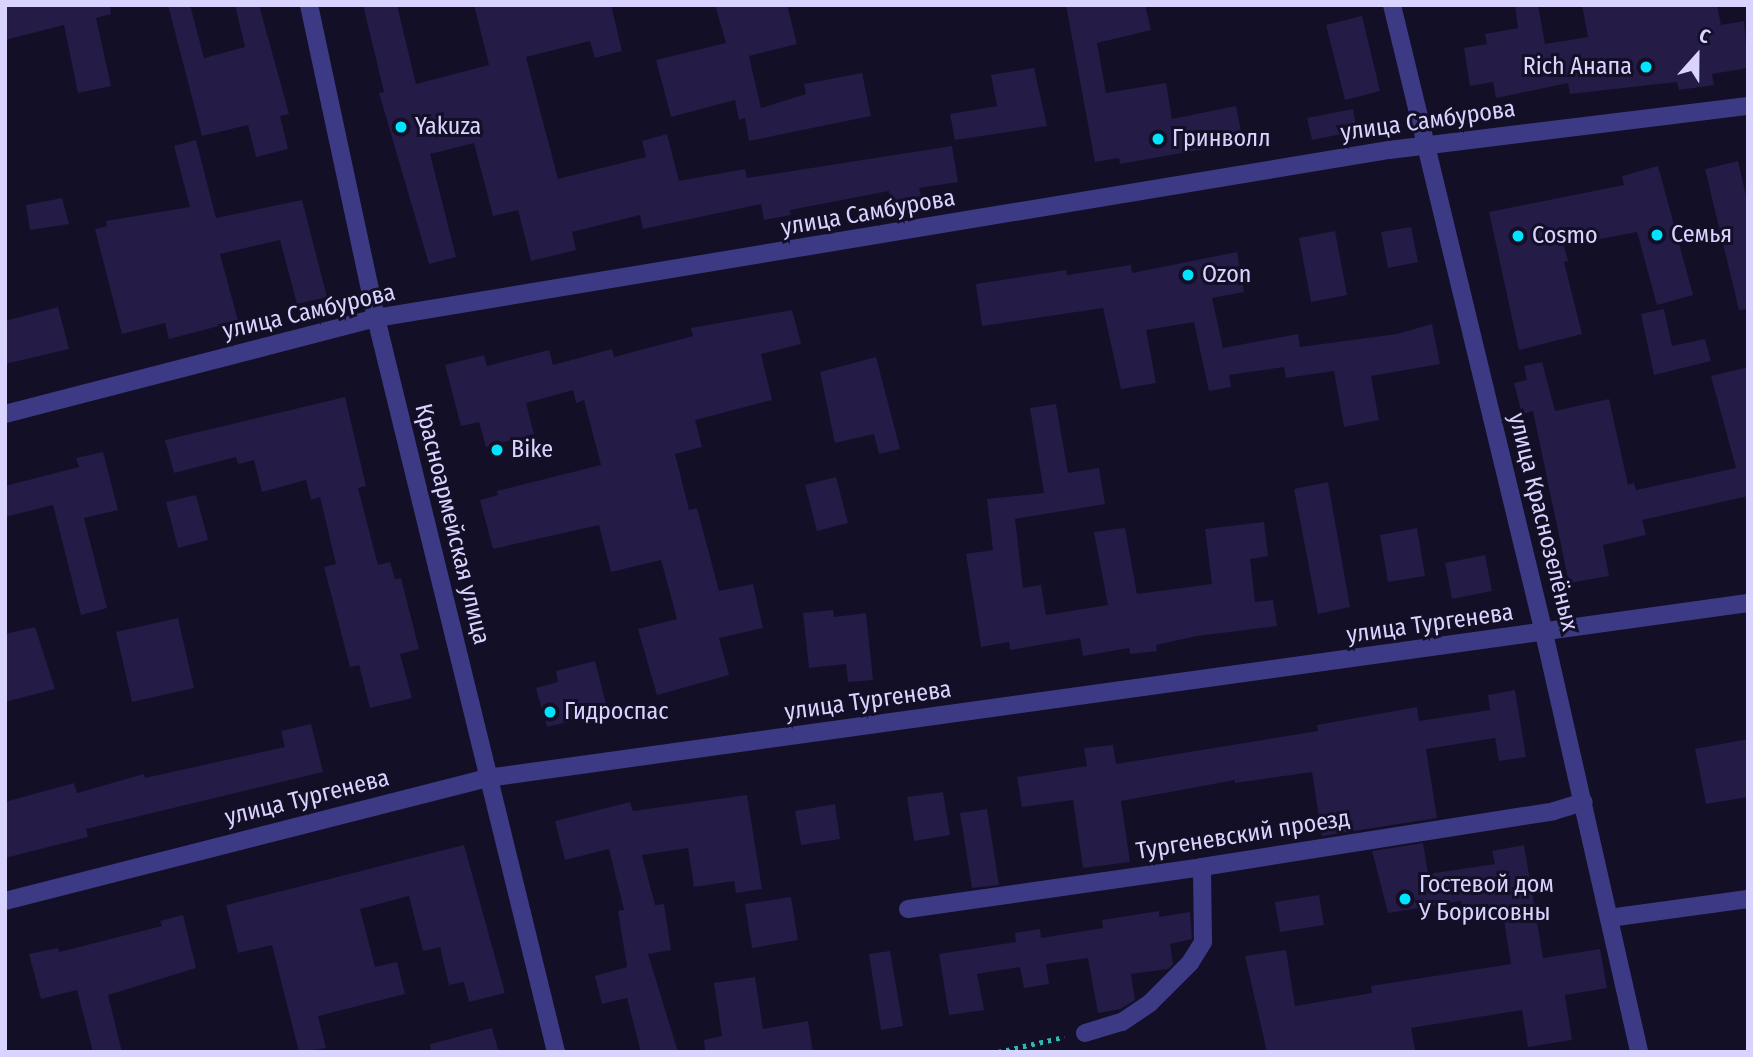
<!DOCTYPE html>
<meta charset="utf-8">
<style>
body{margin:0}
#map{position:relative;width:1753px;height:1057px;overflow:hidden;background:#130f26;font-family:"Fira Sans Condensed",sans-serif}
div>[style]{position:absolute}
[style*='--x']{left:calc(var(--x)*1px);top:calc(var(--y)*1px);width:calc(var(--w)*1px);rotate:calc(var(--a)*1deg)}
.building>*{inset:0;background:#241b47}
.path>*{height:4.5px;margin-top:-2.25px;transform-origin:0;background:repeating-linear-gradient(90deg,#2fb8b0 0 3.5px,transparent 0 8.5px)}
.minor>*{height:18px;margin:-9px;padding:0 9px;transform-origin:9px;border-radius:9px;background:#3d3a85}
.dots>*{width:19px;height:19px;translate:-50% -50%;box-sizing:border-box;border:4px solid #130f26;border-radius:50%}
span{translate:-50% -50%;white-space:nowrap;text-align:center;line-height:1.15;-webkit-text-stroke:6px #130f26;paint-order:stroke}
.poi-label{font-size:24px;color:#d9d4ff}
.right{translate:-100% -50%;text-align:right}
.left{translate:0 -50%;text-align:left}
.street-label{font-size:24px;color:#d9d4ff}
.frame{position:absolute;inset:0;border:7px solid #d9d4ff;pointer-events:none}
.north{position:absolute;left:1662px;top:21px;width:70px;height:70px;-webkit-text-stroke:5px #130f26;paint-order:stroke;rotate:21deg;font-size:19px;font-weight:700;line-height:28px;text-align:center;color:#d9d4ff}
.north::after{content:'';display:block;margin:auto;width:24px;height:32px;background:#d9d4ff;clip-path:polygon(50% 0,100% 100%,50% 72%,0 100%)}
</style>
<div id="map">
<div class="building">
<div style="clip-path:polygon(5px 5px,110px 5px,111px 14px,96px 18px,111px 86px,78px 93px,64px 25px,5px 40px)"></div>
<div style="clip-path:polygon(168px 5px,190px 5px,204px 58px,245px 47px,235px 5px,259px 5px,289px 114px,280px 116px,288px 149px,256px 157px,248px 125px,202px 136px)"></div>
<div style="clip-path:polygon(363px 5px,397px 5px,416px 84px,489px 65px,474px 5px,611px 5px,622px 51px,595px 58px,590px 41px,526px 57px,558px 179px,646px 157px,642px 141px,667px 134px,679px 181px,745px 169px,747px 178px,952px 146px,958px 182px,919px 188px,921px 196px,891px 201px,889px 191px,790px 210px,791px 215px,764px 220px,761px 204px,643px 229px,640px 215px,572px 232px,576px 250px,531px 261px,518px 210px,493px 216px,474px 143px,430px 154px,456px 257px,429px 264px,379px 93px,384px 92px)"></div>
<div style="clip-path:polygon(715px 5px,787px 5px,797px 44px,749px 56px,761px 108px,806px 94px,804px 84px,862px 73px,871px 116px,749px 141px,745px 118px,739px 120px,735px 100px,671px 117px,656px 60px,726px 43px)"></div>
<div style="clip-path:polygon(1066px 5px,1145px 5px,1151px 30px,1097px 43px,1106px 93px,1166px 83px,1172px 119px,1236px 106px,1243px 142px,1120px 164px,1119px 158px,1095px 162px)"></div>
<div style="clip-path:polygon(1515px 5px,1538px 5px,1545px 44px,1588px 37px,1582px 5px,1717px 5px,1721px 25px,1744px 21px,1748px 68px,1712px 74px,1714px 85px,1679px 90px,1677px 82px,1570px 94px,1568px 83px,1496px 98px,1493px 82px,1470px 86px,1464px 48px,1487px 44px,1485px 34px,1518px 28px)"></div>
<div style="clip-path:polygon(1362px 16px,1380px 91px,1345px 100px,1326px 25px)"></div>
<div style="clip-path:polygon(1034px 68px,1047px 126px,955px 140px,950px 114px,997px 106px,991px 75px)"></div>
<div style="clip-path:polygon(1353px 109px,1357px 131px,1312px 140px,1307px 118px)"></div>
<div style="clip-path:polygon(196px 140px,216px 218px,302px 200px,327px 297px,297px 304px,280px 240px,220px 254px,238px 321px,169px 339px,165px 323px,122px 334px,95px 229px,107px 226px,106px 221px,190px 207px,174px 146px)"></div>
<div style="clip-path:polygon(1738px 161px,1748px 204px,1748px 309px,1739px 310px,1705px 169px)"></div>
<div style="clip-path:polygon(1658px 166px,1693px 295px,1657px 305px,1637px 232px,1564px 246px,1568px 261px,1564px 262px,1582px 334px,1519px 350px,1489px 212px,1624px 185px,1622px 176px)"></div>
<div style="clip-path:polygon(62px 198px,69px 224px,30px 230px,26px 205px)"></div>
<div style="clip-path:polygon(1411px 227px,1418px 262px,1388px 268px,1381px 232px)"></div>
<div style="clip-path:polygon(1335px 231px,1347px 295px,1311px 302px,1299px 238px)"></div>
<div style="clip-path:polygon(1237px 252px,1244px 292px,1212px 298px,1223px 348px,1298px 334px,1300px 347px,1397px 334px,1432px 324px,1440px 364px,1371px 376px,1379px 420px,1344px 427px,1334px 371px,1286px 378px,1284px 367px,1229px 375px,1231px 387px,1209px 391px,1194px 322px,1146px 330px,1156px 383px,1121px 389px,1103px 308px,982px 326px,976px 284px,1066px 270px,1067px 275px,1131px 265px,1132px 273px)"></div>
<div style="clip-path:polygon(58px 307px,69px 349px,5px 364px,5px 321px)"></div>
<div style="clip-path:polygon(1664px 309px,1672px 346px,1705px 339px,1711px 361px,1654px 375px,1641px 314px)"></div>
<div style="clip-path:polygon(792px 310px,801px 344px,761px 354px,772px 400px,695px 420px,702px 447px,675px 454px,689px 510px,697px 508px,719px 591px,753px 584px,763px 628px,719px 638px,729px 675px,657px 695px,638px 629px,677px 619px,661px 560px,611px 572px,599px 525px,493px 549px,480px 500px,498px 495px,497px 491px,601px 465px,584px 400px,576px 403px,573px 390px,526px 403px,534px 434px,486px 447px,479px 422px,461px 426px,445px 365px,484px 355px,487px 366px,549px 350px,553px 365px,612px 349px,614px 357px,693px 336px,691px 328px)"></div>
<div style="clip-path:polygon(876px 357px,900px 449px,879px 454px,874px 434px,835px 443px,820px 372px)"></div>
<div style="clip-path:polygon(1542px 362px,1555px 411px,1609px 399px,1628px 485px,1634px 483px,1636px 490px,1736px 468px,1711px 376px,1748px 367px,1748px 496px,1642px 520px,1646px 535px,1603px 545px,1609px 576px,1569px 583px,1533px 411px,1522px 414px,1514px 383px,1527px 380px,1524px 366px)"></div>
<div style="clip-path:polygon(345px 397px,366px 486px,358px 488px,378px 565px,390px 562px,395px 579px,401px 578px,419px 649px,400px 654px,412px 698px,370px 708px,359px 665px,350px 667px,324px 567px,336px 564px,320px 497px,311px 500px,306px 480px,262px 492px,254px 460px,238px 464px,236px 457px,174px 473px,165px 440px)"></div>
<div style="clip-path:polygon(1056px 404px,1068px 473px,1099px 468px,1105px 504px,1015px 519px,1023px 588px,1041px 585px,1046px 615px,1108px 605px,1094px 532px,1125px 528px,1137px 594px,1212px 584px,1205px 529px,1264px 522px,1268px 556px,1250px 559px,1255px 602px,1273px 600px,1277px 626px,1197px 636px,1156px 645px,1157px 651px,1130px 654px,1129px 648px,1083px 656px,1080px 638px,1010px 650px,1009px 642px,981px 647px,966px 554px,993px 550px,987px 499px,1044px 493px,1030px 408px)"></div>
<div style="clip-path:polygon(103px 452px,118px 510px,84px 518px,107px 608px,81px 615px,53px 505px,5px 517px,5px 486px,79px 467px,76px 458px)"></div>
<div style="clip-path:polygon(836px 477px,848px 523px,817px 531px,805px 485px)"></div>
<div style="clip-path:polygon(1328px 482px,1350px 607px,1318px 614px,1294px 489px)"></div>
<div style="clip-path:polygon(196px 495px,208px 540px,178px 548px,166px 502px)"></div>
<div style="clip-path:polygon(1417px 528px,1425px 576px,1388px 582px,1380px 535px)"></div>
<div style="clip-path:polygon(1485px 555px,1492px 591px,1452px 599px,1445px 563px)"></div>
<div style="clip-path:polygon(833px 610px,834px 617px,866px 613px,873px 680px,848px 682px,846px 664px,809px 668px,803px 613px)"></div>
<div style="clip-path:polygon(178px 618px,194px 688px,132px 702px,116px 632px)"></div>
<div style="clip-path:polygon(35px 627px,55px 689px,5px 702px,5px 634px)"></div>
<div style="clip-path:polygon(595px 661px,608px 712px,547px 727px,536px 688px,558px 682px,556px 671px)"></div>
<div style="clip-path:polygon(1515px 690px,1526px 757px,1499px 761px,1495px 738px,1426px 749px,1437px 818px,1322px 836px,1312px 772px,1235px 783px,1235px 780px,1121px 801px,1130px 862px,1083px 868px,1073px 800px,1022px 807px,1017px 777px,1087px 766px,1084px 748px,1113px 745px,1116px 764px,1318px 731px,1317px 725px,1417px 707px,1419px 721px,1490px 710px,1488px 695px)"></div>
<div style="clip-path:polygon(311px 724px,323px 772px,86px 829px,88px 837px,5px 858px,5px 802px,74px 783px,77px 793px,144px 774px,145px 778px,285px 747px,281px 731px)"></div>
<div style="clip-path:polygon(1748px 739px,1748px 797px,1706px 804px,1695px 749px)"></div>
<div style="clip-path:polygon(943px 792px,950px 835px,914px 841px,907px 797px)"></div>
<div style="clip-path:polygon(747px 795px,762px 889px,736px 893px,734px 881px,694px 887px,688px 848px,642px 855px,655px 905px,664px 904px,671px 950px,648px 954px,678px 1052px,641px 1052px,627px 998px,602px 1004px,595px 976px,627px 967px,618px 911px,624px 910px,609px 849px,565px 860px,555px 821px,630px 802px,633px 811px)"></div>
<div style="clip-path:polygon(835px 804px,840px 839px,801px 845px,795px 811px)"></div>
<div style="clip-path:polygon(987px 809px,999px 885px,972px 888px,960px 813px)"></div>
<div style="clip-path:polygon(1423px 843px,1428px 874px,1495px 864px,1492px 851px,1524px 845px,1543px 958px,1600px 949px,1607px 988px,1565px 995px,1572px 1040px,1528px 1047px,1522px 1010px,1411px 1028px,1415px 1050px,1267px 1052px,1245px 956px,1286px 950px,1295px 1006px,1372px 993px,1371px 986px,1511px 964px,1502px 908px,1463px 914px,1461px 901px,1388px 913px,1372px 851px)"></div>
<div style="clip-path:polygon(464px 845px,505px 993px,469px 1002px,464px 982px,449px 985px,440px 947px,423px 951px,409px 896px,360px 909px,375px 967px,397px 962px,405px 994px,318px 1016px,326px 1048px,299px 1052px,272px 945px,238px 953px,226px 905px)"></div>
<div style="clip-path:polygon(1319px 895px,1324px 925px,1280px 932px,1275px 902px)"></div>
<div style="clip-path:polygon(791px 897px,798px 940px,752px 948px,745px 904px)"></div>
<div style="clip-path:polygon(1159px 911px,1159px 917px,1190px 912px,1192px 939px,1170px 944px,1173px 964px,1168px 969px,1131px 974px,1135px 1000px,1120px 1009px,1098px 1013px,1088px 958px,1046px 964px,1049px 984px,1024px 988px,1020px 967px,977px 974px,984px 1010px,949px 1015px,939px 954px,1016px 942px,1015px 933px,1040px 929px,1041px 938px,1103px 928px,1102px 920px)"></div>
<div style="clip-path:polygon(183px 915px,196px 968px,108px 995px,122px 1052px,93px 1052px,77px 990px,41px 999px,29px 954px,58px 948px,59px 952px,162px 926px,160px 921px)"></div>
<div style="clip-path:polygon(890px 951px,903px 1026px,881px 1030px,869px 954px)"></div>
<div style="clip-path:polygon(755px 977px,763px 1029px,808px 1021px,813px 1052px,705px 1052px,704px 1040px,722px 1036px,714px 983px)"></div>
<div style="clip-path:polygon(492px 1028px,499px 1052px,431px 1052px,430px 1044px)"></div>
</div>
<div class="path">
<div style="--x:998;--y:1052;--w:68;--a:-12.8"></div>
</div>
<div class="minor">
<div style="--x:309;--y:5;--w:320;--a:77.9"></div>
<div style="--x:376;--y:318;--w:756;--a:76.22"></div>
<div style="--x:1392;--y:5;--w:646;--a:76.39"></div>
<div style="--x:1544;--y:633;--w:430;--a:77.2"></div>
<div style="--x:5;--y:414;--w:383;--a:-14.5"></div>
<div style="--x:376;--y:318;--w:1027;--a:-9.42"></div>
<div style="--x:1389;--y:150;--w:362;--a:-7"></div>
<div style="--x:5;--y:901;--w:497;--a:-14.3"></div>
<div style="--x:487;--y:778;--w:1273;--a:-7.9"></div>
<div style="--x:908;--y:909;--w:297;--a:-8.1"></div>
<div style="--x:1202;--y:867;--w:356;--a:-9"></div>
<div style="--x:1554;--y:811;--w:31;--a:-17"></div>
<div style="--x:1609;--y:918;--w:140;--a:-7.8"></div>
<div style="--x:1085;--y:1033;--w:39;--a:-17"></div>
<div style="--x:1122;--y:1022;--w:34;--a:-34"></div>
<div style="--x:1150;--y:1003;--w:57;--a:-45"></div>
<div style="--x:1190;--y:963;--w:25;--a:-58"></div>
<div style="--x:1203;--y:942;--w:75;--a:-90.8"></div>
</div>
<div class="dots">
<div style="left:1646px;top:67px;background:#00e5ff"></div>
<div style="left:401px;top:127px;background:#00e5ff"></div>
<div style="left:1158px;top:139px;background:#00e5ff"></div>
<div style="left:1657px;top:235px;background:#00e5ff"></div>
<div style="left:1518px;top:236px;background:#00e5ff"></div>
<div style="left:1188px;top:275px;background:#00e5ff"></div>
<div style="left:497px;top:450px;background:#00e5ff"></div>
<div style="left:550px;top:712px;background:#00e5ff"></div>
<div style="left:1405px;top:899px;background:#00e5ff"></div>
</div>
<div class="poi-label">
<span class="right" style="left:1632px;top:67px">Rich Анапа</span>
<span class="left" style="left:415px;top:127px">Yakuza</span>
<span class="left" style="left:1172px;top:139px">Гринволл</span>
<span class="left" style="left:1671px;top:235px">Семья</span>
<span class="left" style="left:1532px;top:236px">Cosmo</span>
<span class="left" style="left:1202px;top:275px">Ozon</span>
<span class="left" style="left:511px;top:450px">Bike</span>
<span class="left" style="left:564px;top:712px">Гидроспас</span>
<span class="left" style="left:1419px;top:899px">Гостевой дом<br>У Борисовны</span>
</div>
<div class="street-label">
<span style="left:1428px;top:121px;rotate:-8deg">улица Самбурова</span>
<span style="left:868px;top:213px;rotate:-10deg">улица Самбурова</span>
<span style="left:309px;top:312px;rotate:-13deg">улица Самбурова</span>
<span style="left:1543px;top:522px;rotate:76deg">улица Краснозелёных</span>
<span style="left:452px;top:524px;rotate:76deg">Красноармейская улица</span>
<span style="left:1430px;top:624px;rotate:-8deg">улица Тургенева</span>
<span style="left:868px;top:701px;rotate:-8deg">улица Тургенева</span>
<span style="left:307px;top:798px;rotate:-14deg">улица Тургенева</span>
<span style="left:1243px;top:835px;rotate:-9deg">Тургеневский проезд</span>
</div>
<div class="frame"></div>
<div class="north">С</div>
</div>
